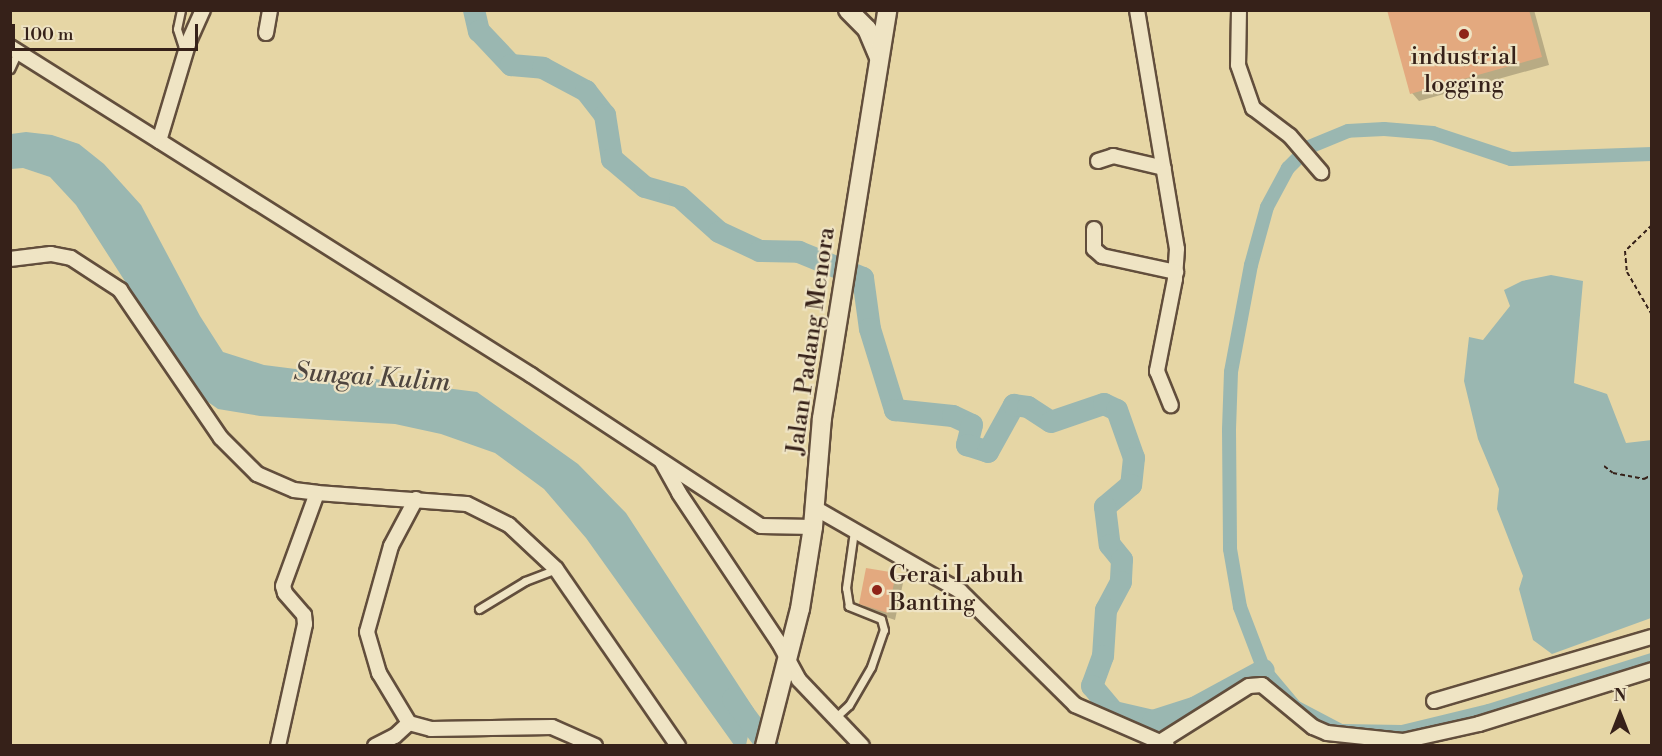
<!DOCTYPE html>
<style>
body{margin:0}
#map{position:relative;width:1662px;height:756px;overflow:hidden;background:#e6d6a5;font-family:"Libre Bodoni",serif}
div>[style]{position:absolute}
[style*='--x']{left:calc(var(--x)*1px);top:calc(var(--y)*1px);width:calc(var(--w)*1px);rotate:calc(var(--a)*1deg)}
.water>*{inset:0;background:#9ab7b1}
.shadow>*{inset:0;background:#0003}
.canal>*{height:14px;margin:-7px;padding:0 7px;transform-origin:7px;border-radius:7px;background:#9ab7b1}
.river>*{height:22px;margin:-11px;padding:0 11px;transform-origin:11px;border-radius:11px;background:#9ab7b1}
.building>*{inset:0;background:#e3a97f}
.path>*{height:2px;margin-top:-1px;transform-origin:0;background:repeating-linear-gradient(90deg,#362119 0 4.5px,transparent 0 7.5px)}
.roads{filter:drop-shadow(2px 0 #624e3c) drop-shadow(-2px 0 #624e3c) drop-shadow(0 2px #624e3c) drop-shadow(0 -2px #624e3c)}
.lane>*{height:7px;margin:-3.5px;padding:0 3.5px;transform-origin:3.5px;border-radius:3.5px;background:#efe4c4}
.street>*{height:14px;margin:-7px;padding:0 7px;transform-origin:7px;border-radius:7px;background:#efe4c4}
.secondary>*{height:18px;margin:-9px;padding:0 9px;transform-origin:9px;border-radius:9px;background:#efe4c4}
.dots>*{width:16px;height:16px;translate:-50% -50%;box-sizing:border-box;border:3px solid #efe4c4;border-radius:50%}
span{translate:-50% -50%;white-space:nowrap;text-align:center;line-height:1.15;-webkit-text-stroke:4.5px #efe4c4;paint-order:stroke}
.poi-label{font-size:24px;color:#362119}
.left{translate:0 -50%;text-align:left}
.street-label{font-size:24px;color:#362119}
.water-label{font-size:26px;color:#4f463f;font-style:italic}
.frame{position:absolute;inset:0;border:12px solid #362119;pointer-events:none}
.north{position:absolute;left:1590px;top:684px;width:60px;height:60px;-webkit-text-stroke:4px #efe4c4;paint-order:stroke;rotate:0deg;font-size:16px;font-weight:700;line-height:24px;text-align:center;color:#362119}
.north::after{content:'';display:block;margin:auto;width:21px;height:27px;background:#362119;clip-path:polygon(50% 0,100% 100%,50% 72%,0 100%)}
.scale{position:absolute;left:12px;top:24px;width:186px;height:27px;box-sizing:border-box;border:3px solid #362119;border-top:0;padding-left:8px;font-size:18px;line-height:21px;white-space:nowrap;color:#362119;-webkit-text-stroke:4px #efe4c4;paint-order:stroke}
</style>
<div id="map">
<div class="water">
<div style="clip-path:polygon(26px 132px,52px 135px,79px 144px,104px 164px,141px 205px,200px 316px,223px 352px,264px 365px,477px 392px,578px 464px,626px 513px,754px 709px,746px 745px,734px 745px,586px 538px,544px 489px,495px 453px,441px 434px,395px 424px,260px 416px,218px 409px,198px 395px,76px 205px,50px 177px,23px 168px,11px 169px,11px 134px)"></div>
<div style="clip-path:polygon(1551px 275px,1583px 281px,1574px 383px,1607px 394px,1626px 443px,1652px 440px,1651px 618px,1552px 654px,1533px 640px,1519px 589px,1523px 576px,1497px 509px,1499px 489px,1478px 439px,1464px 381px,1469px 337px,1483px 340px,1510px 306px,1504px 290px,1522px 281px)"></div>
</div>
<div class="shadow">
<div style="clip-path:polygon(1388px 10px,1534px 10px,1549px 65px,1419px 101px,1412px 93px)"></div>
<div style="clip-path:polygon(895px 575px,903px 583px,895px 620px,869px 611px,861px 603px)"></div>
</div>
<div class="canal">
<div style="--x:1652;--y:154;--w:141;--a:178"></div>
<div style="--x:1511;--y:159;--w:82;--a:-161.6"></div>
<div style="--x:1433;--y:133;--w:49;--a:-175.3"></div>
<div style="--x:1384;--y:129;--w:36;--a:177"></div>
<div style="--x:1348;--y:131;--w:42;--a:157.7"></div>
<div style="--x:1309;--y:147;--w:30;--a:135"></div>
<div style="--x:1288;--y:168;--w:44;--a:118.3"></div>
<div style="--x:1267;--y:207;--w:60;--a:105.4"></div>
<div style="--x:1251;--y:265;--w:109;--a:100.6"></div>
<div style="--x:1231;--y:372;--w:58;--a:92"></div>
<div style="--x:1229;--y:430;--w:119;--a:89.5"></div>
<div style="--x:1230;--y:549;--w:59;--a:80.2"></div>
<div style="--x:1240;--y:607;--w:67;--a:69.1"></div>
<div style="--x:1264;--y:670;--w:48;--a:50"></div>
<div style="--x:1295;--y:707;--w:52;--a:27.6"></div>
<div style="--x:1341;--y:731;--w:61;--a:0.9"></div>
<div style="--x:1402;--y:732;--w:89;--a:-13.6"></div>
<div style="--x:1489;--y:711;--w:171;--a:-17.4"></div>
</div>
<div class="river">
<div style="--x:474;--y:10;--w:22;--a:77"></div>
<div style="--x:479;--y:31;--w:47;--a:46.7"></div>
<div style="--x:511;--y:65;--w:32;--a:5"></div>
<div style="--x:543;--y:68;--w:49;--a:28.1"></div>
<div style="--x:586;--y:91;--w:31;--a:52"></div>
<div style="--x:605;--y:115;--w:45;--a:81"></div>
<div style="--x:612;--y:159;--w:43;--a:40.3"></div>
<div style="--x:645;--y:187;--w:36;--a:16"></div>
<div style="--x:680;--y:197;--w:52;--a:41.9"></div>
<div style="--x:719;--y:232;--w:45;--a:24.9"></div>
<div style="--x:760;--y:251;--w:39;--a:1"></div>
<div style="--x:799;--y:252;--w:69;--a:22.1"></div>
<div style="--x:863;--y:278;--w:51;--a:82.2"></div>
<div style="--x:870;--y:329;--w:85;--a:72.8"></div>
<div style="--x:895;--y:410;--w:58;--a:5.9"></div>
<div style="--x:953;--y:416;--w:21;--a:25"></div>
<div style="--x:972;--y:425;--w:21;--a:104"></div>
<div style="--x:967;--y:445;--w:22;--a:18"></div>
<div style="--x:988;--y:452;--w:54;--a:-61"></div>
<div style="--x:1014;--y:405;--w:14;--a:8"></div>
<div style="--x:1028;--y:407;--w:27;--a:33"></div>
<div style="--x:1051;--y:422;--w:56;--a:-18.8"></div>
<div style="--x:1104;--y:404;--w:14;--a:25"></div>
<div style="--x:1117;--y:410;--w:51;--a:70.5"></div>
<div style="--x:1134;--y:458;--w:27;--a:96"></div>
<div style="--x:1131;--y:485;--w:34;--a:140"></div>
<div style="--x:1105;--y:507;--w:38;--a:83"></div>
<div style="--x:1110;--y:545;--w:19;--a:51"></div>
<div style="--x:1122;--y:560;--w:22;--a:93"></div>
<div style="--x:1121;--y:582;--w:32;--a:118"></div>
<div style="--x:1106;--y:610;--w:46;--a:93.7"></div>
<div style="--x:1103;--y:656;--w:32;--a:110"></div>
<div style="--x:1092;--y:686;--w:34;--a:50"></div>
<div style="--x:1114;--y:712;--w:40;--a:13"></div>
<div style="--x:1153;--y:721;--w:45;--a:-18"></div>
<div style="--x:1196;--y:707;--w:77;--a:-28.6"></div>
<div style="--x:733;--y:699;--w:59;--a:53.3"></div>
</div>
<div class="building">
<div style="clip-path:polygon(1387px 10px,1529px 10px,1542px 57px,1410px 94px)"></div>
<div style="clip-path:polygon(866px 568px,896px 573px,888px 613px,859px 604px)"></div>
</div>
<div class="path">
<div style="--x:1652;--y:225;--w:37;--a:136"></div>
<div style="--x:1625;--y:251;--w:21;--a:85"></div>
<div style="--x:1627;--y:272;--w:50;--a:59.8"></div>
<div style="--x:1604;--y:466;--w:11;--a:38"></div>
<div style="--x:1613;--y:473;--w:32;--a:11"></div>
<div style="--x:1644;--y:479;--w:9;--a:-27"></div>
</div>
<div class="roads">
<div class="lane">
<div style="--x:181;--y:10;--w:19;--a:102"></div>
<div style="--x:177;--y:29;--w:23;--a:72"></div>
<div style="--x:10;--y:69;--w:19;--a:-65"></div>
<div style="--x:479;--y:609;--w:54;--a:-31.3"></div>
<div style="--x:525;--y:581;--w:33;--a:-21"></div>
<div style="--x:837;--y:716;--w:16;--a:-43"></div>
<div style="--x:849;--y:705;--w:44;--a:-59.9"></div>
<div style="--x:871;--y:667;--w:39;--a:-71"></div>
<div style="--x:884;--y:630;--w:11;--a:-105"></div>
<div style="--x:881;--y:619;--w:35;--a:-158"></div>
<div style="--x:849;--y:606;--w:18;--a:-99"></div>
<div style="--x:846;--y:588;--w:58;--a:-82"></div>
</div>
<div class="street">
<div style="--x:1137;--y:10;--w:242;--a:80.5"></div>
<div style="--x:1177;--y:249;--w:30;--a:94"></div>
<div style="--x:1175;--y:279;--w:94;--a:101.1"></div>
<div style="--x:1157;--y:371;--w:37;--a:68"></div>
<div style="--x:1239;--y:10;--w:55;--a:91"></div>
<div style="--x:1238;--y:65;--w:46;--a:70.8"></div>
<div style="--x:1253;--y:108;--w:46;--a:37.1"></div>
<div style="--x:1290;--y:136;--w:48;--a:49.3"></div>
<div style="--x:266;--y:33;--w:23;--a:-80"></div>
<div style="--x:10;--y:47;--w:616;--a:32.19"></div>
<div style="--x:531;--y:375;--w:275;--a:33.3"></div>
<div style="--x:761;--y:526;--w:52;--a:1.1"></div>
<div style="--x:159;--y:141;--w:104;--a:-73.3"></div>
<div style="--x:189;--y:41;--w:34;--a:-66"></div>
<div style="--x:1098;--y:161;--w:16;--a:-18"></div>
<div style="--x:1113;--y:156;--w:52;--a:13.2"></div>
<div style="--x:1094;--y:229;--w:20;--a:90"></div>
<div style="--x:1094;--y:249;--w:11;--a:41"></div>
<div style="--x:1102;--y:256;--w:76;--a:12.2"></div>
<div style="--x:10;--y:259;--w:41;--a:-7"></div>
<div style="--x:51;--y:254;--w:20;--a:11"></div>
<div style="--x:71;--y:258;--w:59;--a:33.1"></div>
<div style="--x:120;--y:290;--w:179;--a:55.7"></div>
<div style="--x:221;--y:438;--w:51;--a:45"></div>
<div style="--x:257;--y:474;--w:40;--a:23.4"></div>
<div style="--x:294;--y:490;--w:23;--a:7"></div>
<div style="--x:317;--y:493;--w:150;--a:4.2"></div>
<div style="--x:467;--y:504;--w:47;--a:26.6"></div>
<div style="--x:509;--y:525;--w:64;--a:43.1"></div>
<div style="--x:556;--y:569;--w:215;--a:55.4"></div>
<div style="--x:662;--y:462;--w:35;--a:61"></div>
<div style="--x:679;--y:493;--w:180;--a:56.3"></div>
<div style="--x:779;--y:643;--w:42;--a:61.6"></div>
<div style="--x:799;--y:680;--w:91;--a:46.3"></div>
<div style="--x:416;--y:499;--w:53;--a:118"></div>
<div style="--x:391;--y:546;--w:89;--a:105.6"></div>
<div style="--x:367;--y:632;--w:43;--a:73.7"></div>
<div style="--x:379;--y:673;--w:58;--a:59"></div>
<div style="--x:409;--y:723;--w:23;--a:15"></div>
<div style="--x:431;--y:729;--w:121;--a:-0.9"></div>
<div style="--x:552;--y:727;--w:47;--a:23.8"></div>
<div style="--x:815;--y:508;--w:167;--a:29.8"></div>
<div style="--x:960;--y:591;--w:162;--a:44.7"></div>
<div style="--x:1075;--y:705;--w:100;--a:23.5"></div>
<div style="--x:1434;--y:701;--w:227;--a:-16.4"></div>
<div style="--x:1160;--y:742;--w:105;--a:-32.2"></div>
<div style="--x:1249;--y:686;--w:13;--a:-4"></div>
<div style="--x:1262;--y:685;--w:66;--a:39.5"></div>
<div style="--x:1313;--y:727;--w:15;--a:23"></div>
<div style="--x:1327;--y:733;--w:76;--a:6"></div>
<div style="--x:1403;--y:741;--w:78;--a:-12.6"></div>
<div style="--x:1479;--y:724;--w:181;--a:-17.3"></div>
<div style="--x:278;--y:746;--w:125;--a:-77.5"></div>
<div style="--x:305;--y:624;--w:9;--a:-96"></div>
<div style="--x:304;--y:615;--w:29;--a:-131"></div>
<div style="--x:285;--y:593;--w:7;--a:-106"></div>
<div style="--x:283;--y:586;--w:99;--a:-69.9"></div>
<div style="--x:375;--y:746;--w:22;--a:-27"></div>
<div style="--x:395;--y:736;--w:19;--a:-43"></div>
</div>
<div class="secondary">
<div style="--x:848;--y:10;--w:27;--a:45"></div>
<div style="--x:867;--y:29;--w:30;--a:67"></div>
<div style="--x:765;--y:746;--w:141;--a:-75.7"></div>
<div style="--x:800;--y:609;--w:83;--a:-81"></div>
<div style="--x:813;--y:527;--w:109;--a:-85.3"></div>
<div style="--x:822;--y:418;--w:413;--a:-80.9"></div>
</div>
</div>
<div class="dots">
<div style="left:1464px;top:34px;background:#8f2418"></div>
<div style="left:877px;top:590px;background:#8f2418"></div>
</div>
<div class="poi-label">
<span style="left:1464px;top:72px">industrial<br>logging</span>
<span class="left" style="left:889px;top:590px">Gerai Labuh<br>Banting</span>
</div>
<div class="street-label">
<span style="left:812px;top:341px;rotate:-82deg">Jalan Padang Menora</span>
</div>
<div class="water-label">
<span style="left:372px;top:378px;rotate:4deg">Sungai Kulim</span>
</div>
<div class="frame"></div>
<div class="north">N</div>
<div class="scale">100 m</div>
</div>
